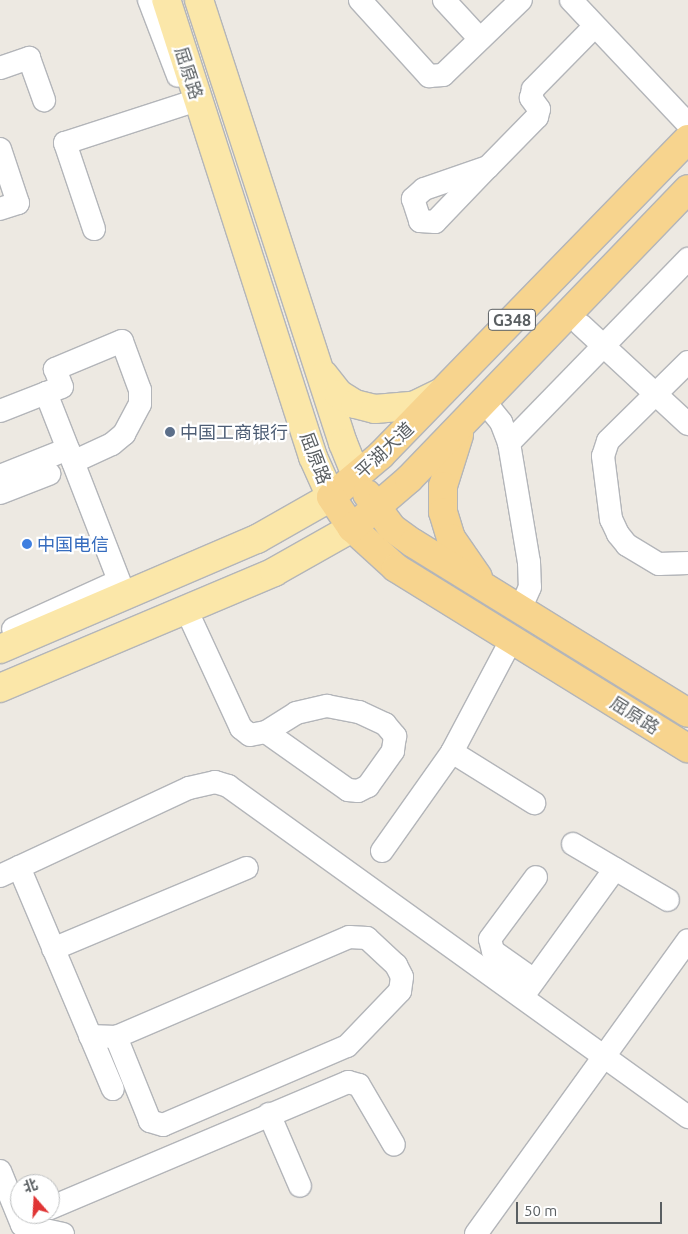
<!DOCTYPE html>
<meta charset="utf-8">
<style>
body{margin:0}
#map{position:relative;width:688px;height:1234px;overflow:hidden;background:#ede9e2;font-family:Ubuntu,"Noto Sans SC",sans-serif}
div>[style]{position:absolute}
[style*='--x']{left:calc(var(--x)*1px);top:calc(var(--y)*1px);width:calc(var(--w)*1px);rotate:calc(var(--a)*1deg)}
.roads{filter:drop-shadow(1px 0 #b3b5b9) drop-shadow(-1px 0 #b3b5b9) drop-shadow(0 1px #b3b5b9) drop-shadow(0 -1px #b3b5b9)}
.minor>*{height:22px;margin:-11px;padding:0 11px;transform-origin:11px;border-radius:11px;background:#fff}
.major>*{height:28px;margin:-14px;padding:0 14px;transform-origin:14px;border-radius:14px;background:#fbe7a9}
.highway>*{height:28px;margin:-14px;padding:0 14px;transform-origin:14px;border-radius:14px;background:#f7d48e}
.dots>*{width:14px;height:14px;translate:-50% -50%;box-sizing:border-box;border:2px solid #fff;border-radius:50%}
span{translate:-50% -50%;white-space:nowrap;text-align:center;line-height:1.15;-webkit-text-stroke:4.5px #fff;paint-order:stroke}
.shield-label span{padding:1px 4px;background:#fff;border:1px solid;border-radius:4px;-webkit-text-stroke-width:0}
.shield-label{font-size:16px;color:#5a5f62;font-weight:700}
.street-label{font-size:18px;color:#5a5f62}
.service-label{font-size:18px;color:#4e5e75}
.left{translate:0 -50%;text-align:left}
.shop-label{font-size:18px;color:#366cbe}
.north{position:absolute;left:10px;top:1174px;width:50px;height:50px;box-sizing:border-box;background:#fff;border:1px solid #bdbfc0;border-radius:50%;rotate:341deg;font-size:14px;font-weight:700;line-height:20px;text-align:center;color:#5a5f62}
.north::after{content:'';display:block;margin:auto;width:18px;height:22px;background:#e03535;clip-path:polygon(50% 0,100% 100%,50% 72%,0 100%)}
.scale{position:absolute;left:516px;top:1202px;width:146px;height:22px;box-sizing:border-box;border:2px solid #5a5f62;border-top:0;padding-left:6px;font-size:15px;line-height:18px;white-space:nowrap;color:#5a5f62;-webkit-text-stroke:4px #fff;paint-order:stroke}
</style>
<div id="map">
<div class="roads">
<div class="minor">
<div style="--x:149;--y:0;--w:81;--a:69.1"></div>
<div style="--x:360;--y:0;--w:103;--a:47.8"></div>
<div style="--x:429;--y:76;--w:14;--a:-4"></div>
<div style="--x:443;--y:75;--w:108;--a:-43.9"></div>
<div style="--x:444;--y:0;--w:53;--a:47.3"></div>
<div style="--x:571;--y:0;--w:170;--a:46.7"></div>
<div style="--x:0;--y:68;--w:31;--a:-19"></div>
<div style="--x:29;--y:58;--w:45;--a:70.3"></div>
<div style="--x:0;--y:149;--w:57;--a:71.6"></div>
<div style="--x:18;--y:203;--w:19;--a:162"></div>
<div style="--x:488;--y:167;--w:68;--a:161"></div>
<div style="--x:424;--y:189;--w:15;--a:138"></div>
<div style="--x:413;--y:199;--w:23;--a:72"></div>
<div style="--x:420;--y:221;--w:15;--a:4"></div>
<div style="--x:435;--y:222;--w:76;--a:-46.1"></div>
<div style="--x:488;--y:167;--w:70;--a:-45.6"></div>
<div style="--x:537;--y:117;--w:8;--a:-76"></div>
<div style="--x:539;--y:109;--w:14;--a:-126"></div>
<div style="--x:531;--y:98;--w:9;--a:-77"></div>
<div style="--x:533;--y:89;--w:88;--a:-45.5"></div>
<div style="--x:94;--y:229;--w:91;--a:-108.6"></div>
<div style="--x:65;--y:143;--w:129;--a:-18"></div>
<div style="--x:581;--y:325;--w:146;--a:42.8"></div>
<div style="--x:688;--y:362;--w:112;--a:135.4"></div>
<div style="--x:608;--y:441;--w:16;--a:108"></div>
<div style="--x:603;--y:456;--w:64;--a:82.8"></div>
<div style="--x:611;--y:519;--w:17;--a:65"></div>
<div style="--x:618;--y:534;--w:14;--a:51"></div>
<div style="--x:627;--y:545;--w:37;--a:31"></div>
<div style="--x:659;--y:564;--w:29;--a:-2"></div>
<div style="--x:484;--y:401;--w:27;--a:51"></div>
<div style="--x:501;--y:422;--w:22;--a:69"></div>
<div style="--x:509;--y:443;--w:121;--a:80.5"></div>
<div style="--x:529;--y:562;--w:25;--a:88"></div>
<div style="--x:530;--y:587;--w:24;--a:114"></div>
<div style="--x:0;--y:411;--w:49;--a:-21.4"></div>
<div style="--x:509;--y:443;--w:257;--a:-45.8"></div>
<div style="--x:73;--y:462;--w:43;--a:-24.8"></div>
<div style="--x:112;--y:444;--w:16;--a:-40"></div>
<div style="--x:124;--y:434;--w:34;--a:-62"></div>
<div style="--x:140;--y:404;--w:14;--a:-90"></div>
<div style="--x:140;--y:390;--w:52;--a:-110.2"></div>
<div style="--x:122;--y:341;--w:73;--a:157.3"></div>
<div style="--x:55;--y:369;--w:19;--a:69"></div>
<div style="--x:62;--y:387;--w:17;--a:159"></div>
<div style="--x:46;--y:393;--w:60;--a:68.6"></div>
<div style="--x:68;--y:449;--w:158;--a:68.8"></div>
<div style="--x:0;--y:476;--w:73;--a:-21.7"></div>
<div style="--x:0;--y:493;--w:53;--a:-21.2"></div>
<div style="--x:186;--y:609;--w:131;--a:65.2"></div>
<div style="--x:241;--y:728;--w:11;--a:38"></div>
<div style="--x:250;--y:735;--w:16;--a:-11"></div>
<div style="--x:266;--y:732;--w:36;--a:-32"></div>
<div style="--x:296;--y:713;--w:32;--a:-13"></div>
<div style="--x:327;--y:706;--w:33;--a:11"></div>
<div style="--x:359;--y:712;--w:29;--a:25"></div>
<div style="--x:385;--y:724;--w:16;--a:50"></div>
<div style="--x:395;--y:736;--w:15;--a:98"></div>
<div style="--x:393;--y:751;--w:43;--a:125.5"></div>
<div style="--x:368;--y:786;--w:11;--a:153"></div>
<div style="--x:358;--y:791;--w:10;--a:-174"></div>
<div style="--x:348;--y:790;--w:100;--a:-144.7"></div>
<div style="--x:13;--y:629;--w:116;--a:-24.4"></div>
<div style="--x:452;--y:752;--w:97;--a:31.9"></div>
<div style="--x:573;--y:844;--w:110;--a:30.5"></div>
<div style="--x:382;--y:851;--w:121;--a:-54.7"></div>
<div style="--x:452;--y:752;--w:118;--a:-62.1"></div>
<div style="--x:19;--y:867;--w:241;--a:67.1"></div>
<div style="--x:0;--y:876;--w:208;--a:-25"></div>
<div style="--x:189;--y:788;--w:27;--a:-13"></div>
<div style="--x:215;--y:782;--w:14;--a:17"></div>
<div style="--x:228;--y:786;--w:567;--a:35.74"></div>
<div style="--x:53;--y:949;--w:210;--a:-22.7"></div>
<div style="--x:534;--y:980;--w:50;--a:-144.7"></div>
<div style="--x:493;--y:951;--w:12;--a:-104"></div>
<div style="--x:490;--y:939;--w:77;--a:-53.4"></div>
<div style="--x:523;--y:996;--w:157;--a:-54.1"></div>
<div style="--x:90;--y:1036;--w:26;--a:2"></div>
<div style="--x:116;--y:1037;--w:254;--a:-23.2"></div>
<div style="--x:349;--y:937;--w:18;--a:3"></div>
<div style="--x:367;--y:938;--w:40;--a:43"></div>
<div style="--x:396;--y:965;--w:13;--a:63"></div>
<div style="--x:402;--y:977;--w:14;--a:98"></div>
<div style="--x:400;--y:991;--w:76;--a:133.9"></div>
<div style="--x:347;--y:1046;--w:200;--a:156.8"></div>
<div style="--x:163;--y:1125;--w:14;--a:-163"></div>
<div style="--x:150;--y:1121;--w:91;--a:-112"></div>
<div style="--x:269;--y:1114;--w:78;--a:66.7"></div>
<div style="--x:0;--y:1171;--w:58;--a:67.8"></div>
<div style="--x:22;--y:1225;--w:42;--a:12.4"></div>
<div style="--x:50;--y:1208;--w:324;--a:-22.9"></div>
<div style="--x:348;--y:1082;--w:11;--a:15"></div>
<div style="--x:359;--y:1085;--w:69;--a:59.7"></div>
<div style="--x:476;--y:1234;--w:362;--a:-54.2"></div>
</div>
<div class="major">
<div style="--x:199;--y:0;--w:466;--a:72"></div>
<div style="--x:343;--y:443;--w:37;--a:68"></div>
<div style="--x:324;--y:375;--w:24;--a:52"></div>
<div style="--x:339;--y:394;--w:19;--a:32"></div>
<div style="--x:355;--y:404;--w:21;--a:14"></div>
<div style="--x:375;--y:409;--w:38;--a:-5"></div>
<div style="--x:413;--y:406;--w:32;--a:-26"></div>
<div style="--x:0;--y:649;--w:280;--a:-23.2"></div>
<div style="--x:257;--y:539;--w:85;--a:-29.6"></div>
<div style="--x:331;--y:497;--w:44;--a:-114.2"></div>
<div style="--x:313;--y:457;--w:480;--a:-107.8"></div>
<div style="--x:0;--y:688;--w:298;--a:-22.9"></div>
<div style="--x:274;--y:572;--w:90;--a:-29.4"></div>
</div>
<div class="highway">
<div style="--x:688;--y:139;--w:441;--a:134.2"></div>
<div style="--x:381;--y:455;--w:65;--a:140"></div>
<div style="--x:331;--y:497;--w:37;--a:56"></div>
<div style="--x:352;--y:528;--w:59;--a:42.3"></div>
<div style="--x:396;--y:568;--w:343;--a:31.7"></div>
<div style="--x:459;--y:435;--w:53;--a:107.4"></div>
<div style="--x:443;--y:486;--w:26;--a:90"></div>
<div style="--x:443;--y:512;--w:27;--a:73"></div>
<div style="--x:451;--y:538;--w:47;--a:55.3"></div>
<div style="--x:367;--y:494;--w:42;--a:53.7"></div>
<div style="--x:392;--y:528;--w:26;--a:36"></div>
<div style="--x:413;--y:543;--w:323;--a:31.7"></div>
<div style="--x:352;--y:528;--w:75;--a:-40.7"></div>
<div style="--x:409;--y:479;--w:402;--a:-46.1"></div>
</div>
</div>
<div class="dots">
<div style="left:170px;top:432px;background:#5c6f8a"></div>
<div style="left:27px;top:544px;background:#3f7fe0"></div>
</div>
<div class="shield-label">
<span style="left:512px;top:320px">G348</span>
</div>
<div class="street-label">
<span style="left:189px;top:73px;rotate:72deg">屈原路</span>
<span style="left:384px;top:450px;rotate:-43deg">平湖大道</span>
<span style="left:316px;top:458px;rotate:69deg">屈原路</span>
<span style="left:635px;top:715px;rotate:32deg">屈原路</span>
</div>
<div class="service-label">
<span class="left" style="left:180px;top:432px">中国工商银行</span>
</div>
<div class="shop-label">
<span class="left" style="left:37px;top:544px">中国电信</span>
</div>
<div class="north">北</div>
<div class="scale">50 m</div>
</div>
